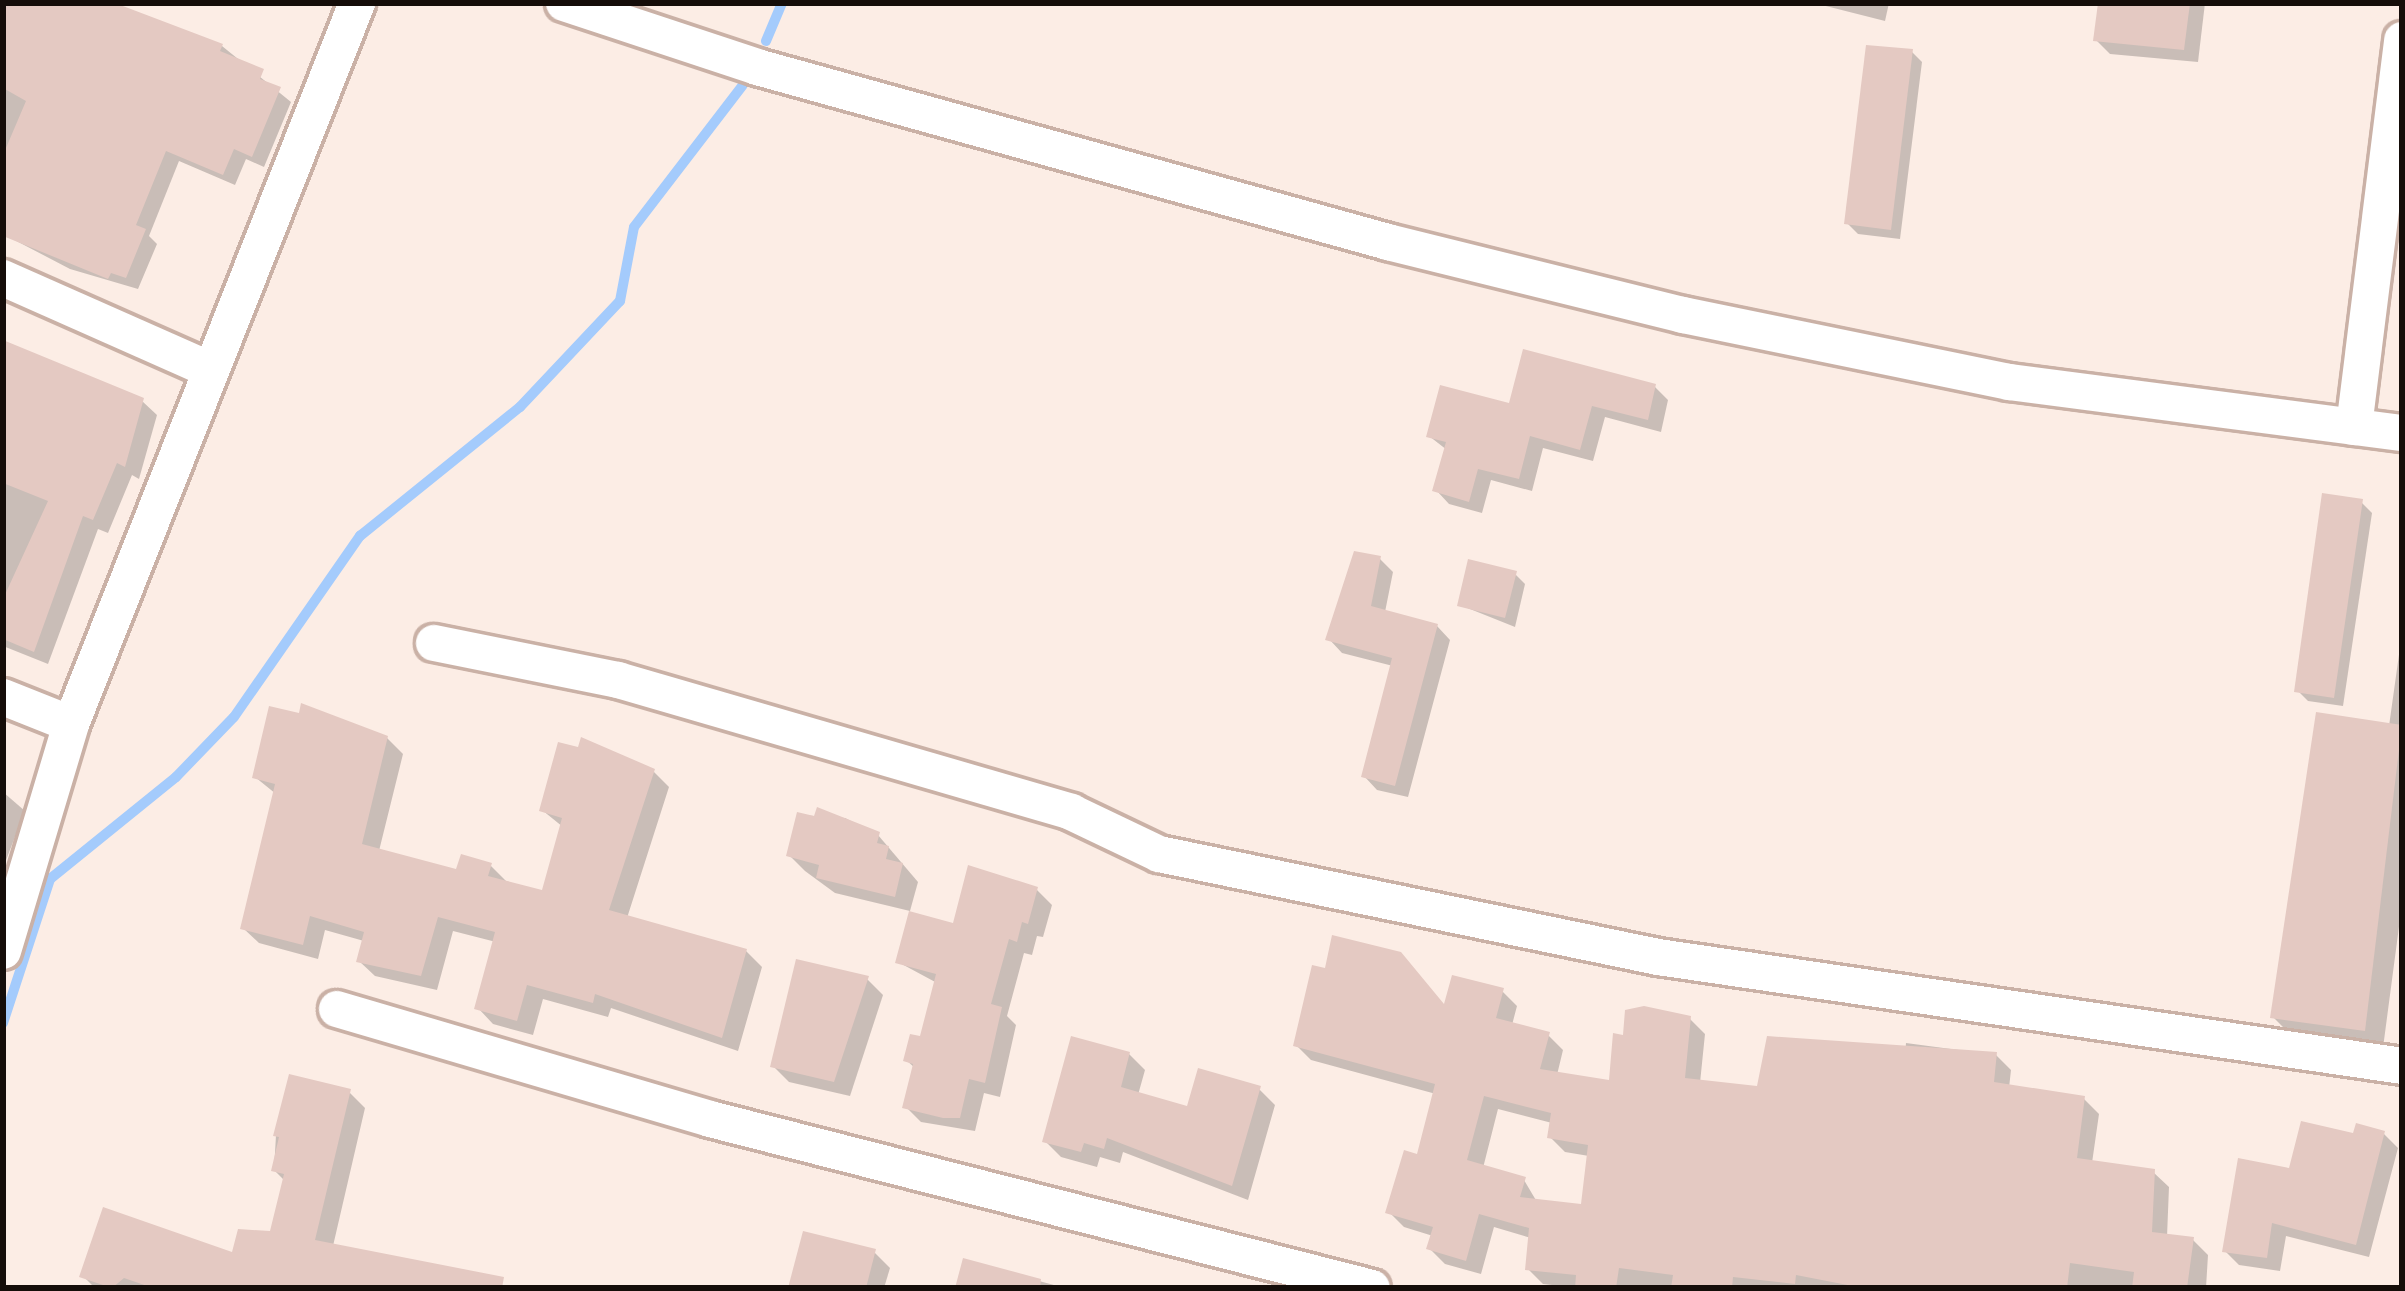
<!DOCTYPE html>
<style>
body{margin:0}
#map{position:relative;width:2405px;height:1291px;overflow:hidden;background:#fcede5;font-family:"PT Sans Narrow",sans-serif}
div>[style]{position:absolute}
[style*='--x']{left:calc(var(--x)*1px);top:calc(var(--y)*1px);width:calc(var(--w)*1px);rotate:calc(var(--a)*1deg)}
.shadow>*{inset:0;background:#0003}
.stream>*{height:10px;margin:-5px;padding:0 5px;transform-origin:5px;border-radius:5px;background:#a4cbfc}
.building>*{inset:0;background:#e4c9c2}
.roads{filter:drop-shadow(3px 0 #cab1a6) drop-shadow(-3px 0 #cab1a6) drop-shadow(0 3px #cab1a6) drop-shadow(0 -3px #cab1a6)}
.minor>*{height:36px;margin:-18px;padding:0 18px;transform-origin:18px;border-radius:18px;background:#fff}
span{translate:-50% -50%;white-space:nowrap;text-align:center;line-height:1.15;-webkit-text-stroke:10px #fefefe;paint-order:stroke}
.frame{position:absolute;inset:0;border:6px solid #150d09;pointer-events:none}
</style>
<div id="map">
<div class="shadow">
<div style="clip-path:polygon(3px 3px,113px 3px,222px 46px,291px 102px,264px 167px,246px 159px,235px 185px,179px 161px,149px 236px,157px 244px,138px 289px,70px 269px,3px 234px)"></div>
<div style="clip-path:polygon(1814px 3px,1889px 3px,1885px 21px)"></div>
<div style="clip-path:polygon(2101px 3px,2205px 3px,2198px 62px,2110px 54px,2096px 40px)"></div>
<div style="clip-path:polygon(1912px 52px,1922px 62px,1900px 239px,1858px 234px,1847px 223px)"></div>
<div style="clip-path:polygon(3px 344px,142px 401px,157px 415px,139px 479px,132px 475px,108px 533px,98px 529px,48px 664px,3px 646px)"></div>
<div style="clip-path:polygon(1655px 387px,1668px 400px,1661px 432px,1605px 417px,1593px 461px,1543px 448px,1532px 491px,1491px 480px,1482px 513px,1449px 504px,1436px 490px,1447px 450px,1429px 436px,1511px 407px)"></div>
<div style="clip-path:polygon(2361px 502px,2372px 513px,2343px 706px,2308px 701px,2298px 691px)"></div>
<div style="clip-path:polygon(1380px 559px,1393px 572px,1385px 612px,1437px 626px,1450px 640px,1408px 797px,1377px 790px,1364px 776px,1393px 666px,1342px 653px,1329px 639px)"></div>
<div style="clip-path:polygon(1515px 574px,1525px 584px,1515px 627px,1460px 605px)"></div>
<div style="clip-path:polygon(2402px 633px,2402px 904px,2383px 1048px,2292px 1036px,2273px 1017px,2389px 726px)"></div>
<div style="clip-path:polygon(387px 738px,403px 754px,379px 851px,459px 873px,490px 865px,506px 881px,544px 894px,563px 827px,542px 810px,583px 740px,653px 771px,669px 787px,627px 918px,746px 951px,762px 967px,738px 1051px,611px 1008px,608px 1017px,543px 999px,533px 1035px,493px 1024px,478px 1008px,496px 942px,453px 931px,437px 990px,375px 976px,359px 961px,364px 941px,325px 930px,318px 959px,259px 943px,243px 928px,276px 794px,255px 777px)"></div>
<div style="clip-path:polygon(3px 792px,25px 811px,3px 868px)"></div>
<div style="clip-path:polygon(799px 815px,845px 818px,878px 835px,918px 882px,910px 911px,835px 893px,805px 871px,789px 855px)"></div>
<div style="clip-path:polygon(1037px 890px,1052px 905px,1043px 937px,1037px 936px,1032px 955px,1024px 953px,1007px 1016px,1016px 1025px,1000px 1097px,984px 1093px,975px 1131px,921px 1122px,906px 1107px,915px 1068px,906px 1060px,922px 1040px,937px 983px,898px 962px)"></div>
<div style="clip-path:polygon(867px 979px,883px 995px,850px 1096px,789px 1082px,773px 1066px)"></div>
<div style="clip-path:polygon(evenodd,1502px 991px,1517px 1006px,1512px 1025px,1548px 1035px,1563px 1050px,1557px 1075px,1611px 1084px,1625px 1038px,1690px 1019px,1705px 1034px,1700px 1083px,1759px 1089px,1905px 1054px,1906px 1043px,1996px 1055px,2011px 1070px,2009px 1088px,2083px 1098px,2099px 1114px,2092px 1163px,2153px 1172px,2169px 1187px,2167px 1237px,2193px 1240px,2208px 1255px,2206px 1288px,1578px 1288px,1543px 1284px,1528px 1269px,1531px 1238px,1494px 1227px,1481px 1274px,1445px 1264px,1430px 1249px,1433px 1236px,1404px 1227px,1389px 1212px,1420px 1158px,1436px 1094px,1311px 1060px,1296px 1045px,1502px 991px,1498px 1109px,1552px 1123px,1550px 1137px,1565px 1152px,1589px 1156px,1583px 1207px,1537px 1202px,1524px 1180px,1483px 1168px,1498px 1109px)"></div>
<div style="clip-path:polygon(1129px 1054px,1145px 1070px,1138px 1095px,1189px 1109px,1259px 1089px,1275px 1105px,1248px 1200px,1123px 1152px,1120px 1163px,1100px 1157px,1097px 1167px,1061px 1157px,1045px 1141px)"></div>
<div style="clip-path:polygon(349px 1092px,365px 1108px,333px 1246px,489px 1288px,95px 1288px,83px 1276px,235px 1256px,273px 1234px,285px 1181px,274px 1170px,276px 1135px)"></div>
<div style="clip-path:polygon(2384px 1134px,2398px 1148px,2369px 1257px,2286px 1236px,2280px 1271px,2239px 1265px,2225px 1251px,2291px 1171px,2355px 1137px)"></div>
<div style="clip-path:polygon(874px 1252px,890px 1268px,884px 1288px,788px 1288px)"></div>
<div style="clip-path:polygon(966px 1261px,1065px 1288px,959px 1288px)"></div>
</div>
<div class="stream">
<div style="--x:766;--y:41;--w:41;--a:-67.2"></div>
<div style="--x:3;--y:1023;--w:151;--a:-71.9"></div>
<div style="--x:50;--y:879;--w:162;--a:-39"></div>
<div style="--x:176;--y:777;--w:83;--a:-46"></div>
<div style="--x:234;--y:717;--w:221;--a:-55.2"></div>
<div style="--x:360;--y:536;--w:206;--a:-38.9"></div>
<div style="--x:520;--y:407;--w:146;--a:-46.7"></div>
<div style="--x:620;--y:301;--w:75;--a:-79.3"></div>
<div style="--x:634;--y:227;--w:178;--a:-52.5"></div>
</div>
<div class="building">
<div style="clip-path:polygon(3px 3px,115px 3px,223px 44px,220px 51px,264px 69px,260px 79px,281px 87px,252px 157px,234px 149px,223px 175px,166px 151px,136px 225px,146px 229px,126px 278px,111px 273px,108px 279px,3px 236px,3px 155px,26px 101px,3px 88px)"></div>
<div style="clip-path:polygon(2098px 3px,2190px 3px,2184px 50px,2093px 41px)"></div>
<div style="clip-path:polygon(1866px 45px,1913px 49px,1891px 230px,1844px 224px)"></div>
<div style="clip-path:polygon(3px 340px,144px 398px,125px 467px,117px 463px,93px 520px,83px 516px,34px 652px,3px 639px,3px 599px,48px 501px,3px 483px)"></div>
<div style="clip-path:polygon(1523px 349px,1656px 384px,1648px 420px,1592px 406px,1580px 450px,1530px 436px,1519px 479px,1478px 469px,1469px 502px,1432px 491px,1446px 442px,1426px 437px,1440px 385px,1509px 403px)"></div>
<div style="clip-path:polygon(2322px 493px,2363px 499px,2334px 698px,2294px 692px)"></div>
<div style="clip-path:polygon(1354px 551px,1381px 556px,1371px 606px,1438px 624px,1395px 786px,1361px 777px,1392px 658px,1325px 640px)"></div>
<div style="clip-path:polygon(1468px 559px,1517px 571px,1505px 618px,1457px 606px)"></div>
<div style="clip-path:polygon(301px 703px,388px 736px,362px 844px,456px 869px,461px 854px,492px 863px,488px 876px,542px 890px,562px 818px,539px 811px,558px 742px,578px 747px,581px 737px,655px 769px,609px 910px,747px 949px,722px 1038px,595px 994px,593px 1003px,527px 985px,517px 1021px,474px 1009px,495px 932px,438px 917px,421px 976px,356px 962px,364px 932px,310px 916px,303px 945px,240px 929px,275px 784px,252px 778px,269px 706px,299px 713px)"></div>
<div style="clip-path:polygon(2316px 712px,2402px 725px,2365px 1031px,2270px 1018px)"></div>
<div style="clip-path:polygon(817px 807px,880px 832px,877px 843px,889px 846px,886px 859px,903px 863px,895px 897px,816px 878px,819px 865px,786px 856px,797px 812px,814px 816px)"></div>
<div style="clip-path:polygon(968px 865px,1038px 887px,1028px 924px,1022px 922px,1017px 942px,1009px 939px,991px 1004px,1002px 1007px,985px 1083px,969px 1079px,960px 1118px,943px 1118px,902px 1108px,913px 1064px,903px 1061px,910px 1034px,920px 1036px,936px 974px,895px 963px,909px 911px,953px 923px)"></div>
<div style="clip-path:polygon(evenodd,1332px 935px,1401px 952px,1444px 1004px,1452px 975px,1504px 988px,1496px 1018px,1550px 1032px,1540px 1069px,1609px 1080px,1613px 1033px,1623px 1035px,1625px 1010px,1644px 1006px,1691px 1016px,1685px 1078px,1757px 1086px,1767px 1036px,1997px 1052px,1994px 1082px,2085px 1096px,2077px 1158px,2155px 1169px,2152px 1232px,2194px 1237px,2187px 1288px,2132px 1288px,2134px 1272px,2070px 1263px,2067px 1288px,1863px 1288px,1796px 1275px,1795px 1284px,1733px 1277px,1732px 1288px,1671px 1288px,1673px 1275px,1619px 1268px,1616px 1288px,1575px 1288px,1576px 1275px,1525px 1270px,1529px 1228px,1479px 1214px,1466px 1261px,1426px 1249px,1433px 1227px,1385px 1213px,1404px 1150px,1417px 1154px,1435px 1084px,1293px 1046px,1312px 965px,1325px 968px,1332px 935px,1484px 1096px,1551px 1113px,1547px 1138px,1588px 1145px,1581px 1204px,1520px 1197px,1526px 1177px,1467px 1160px,1484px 1096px)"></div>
<div style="clip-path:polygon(796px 959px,869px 976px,834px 1082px,770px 1067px)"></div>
<div style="clip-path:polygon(1071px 1036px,1130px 1052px,1121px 1087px,1187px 1106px,1198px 1068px,1261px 1086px,1232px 1186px,1107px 1138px,1104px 1149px,1084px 1143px,1081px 1152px,1042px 1142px)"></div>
<div style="clip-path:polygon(289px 1074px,351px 1089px,315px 1240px,504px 1277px,502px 1288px,153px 1288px,124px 1278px,112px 1288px,79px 1277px,103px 1207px,232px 1252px,238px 1229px,270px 1231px,284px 1174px,271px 1171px,279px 1137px,273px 1136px)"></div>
<div style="clip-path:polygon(2301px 1121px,2353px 1133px,2356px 1123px,2385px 1131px,2356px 1245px,2272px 1223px,2267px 1258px,2222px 1252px,2238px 1158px,2289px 1168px)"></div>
<div style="clip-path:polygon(803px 1231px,876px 1249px,866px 1288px,788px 1288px)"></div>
<div style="clip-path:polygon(963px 1258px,1041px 1279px,1040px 1288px,955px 1288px)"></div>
</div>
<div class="roads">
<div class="minor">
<div style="--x:564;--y:3;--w:203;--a:18.3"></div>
<div style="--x:757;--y:67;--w:655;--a:15.5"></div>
<div style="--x:1388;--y:242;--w:304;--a:13.9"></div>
<div style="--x:1683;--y:315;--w:333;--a:11.6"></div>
<div style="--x:2009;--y:382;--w:396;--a:7.4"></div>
<div style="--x:3;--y:278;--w:222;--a:23.9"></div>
<div style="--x:2354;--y:427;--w:390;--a:-82.9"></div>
<div style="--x:434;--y:643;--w:188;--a:11.4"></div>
<div style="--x:618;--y:680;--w:472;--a:16.2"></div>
<div style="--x:1071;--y:812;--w:98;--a:25.5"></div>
<div style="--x:1159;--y:854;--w:510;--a:11.66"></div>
<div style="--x:1658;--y:957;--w:752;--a:8.33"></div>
<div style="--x:3;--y:697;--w:73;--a:21.7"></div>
<div style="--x:3;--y:951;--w:237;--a:-73.3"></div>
<div style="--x:71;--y:724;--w:776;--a:-68.36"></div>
<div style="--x:337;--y:1009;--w:389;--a:16.4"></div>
<div style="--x:710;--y:1119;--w:683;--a:14.32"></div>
</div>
</div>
<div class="frame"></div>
</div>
